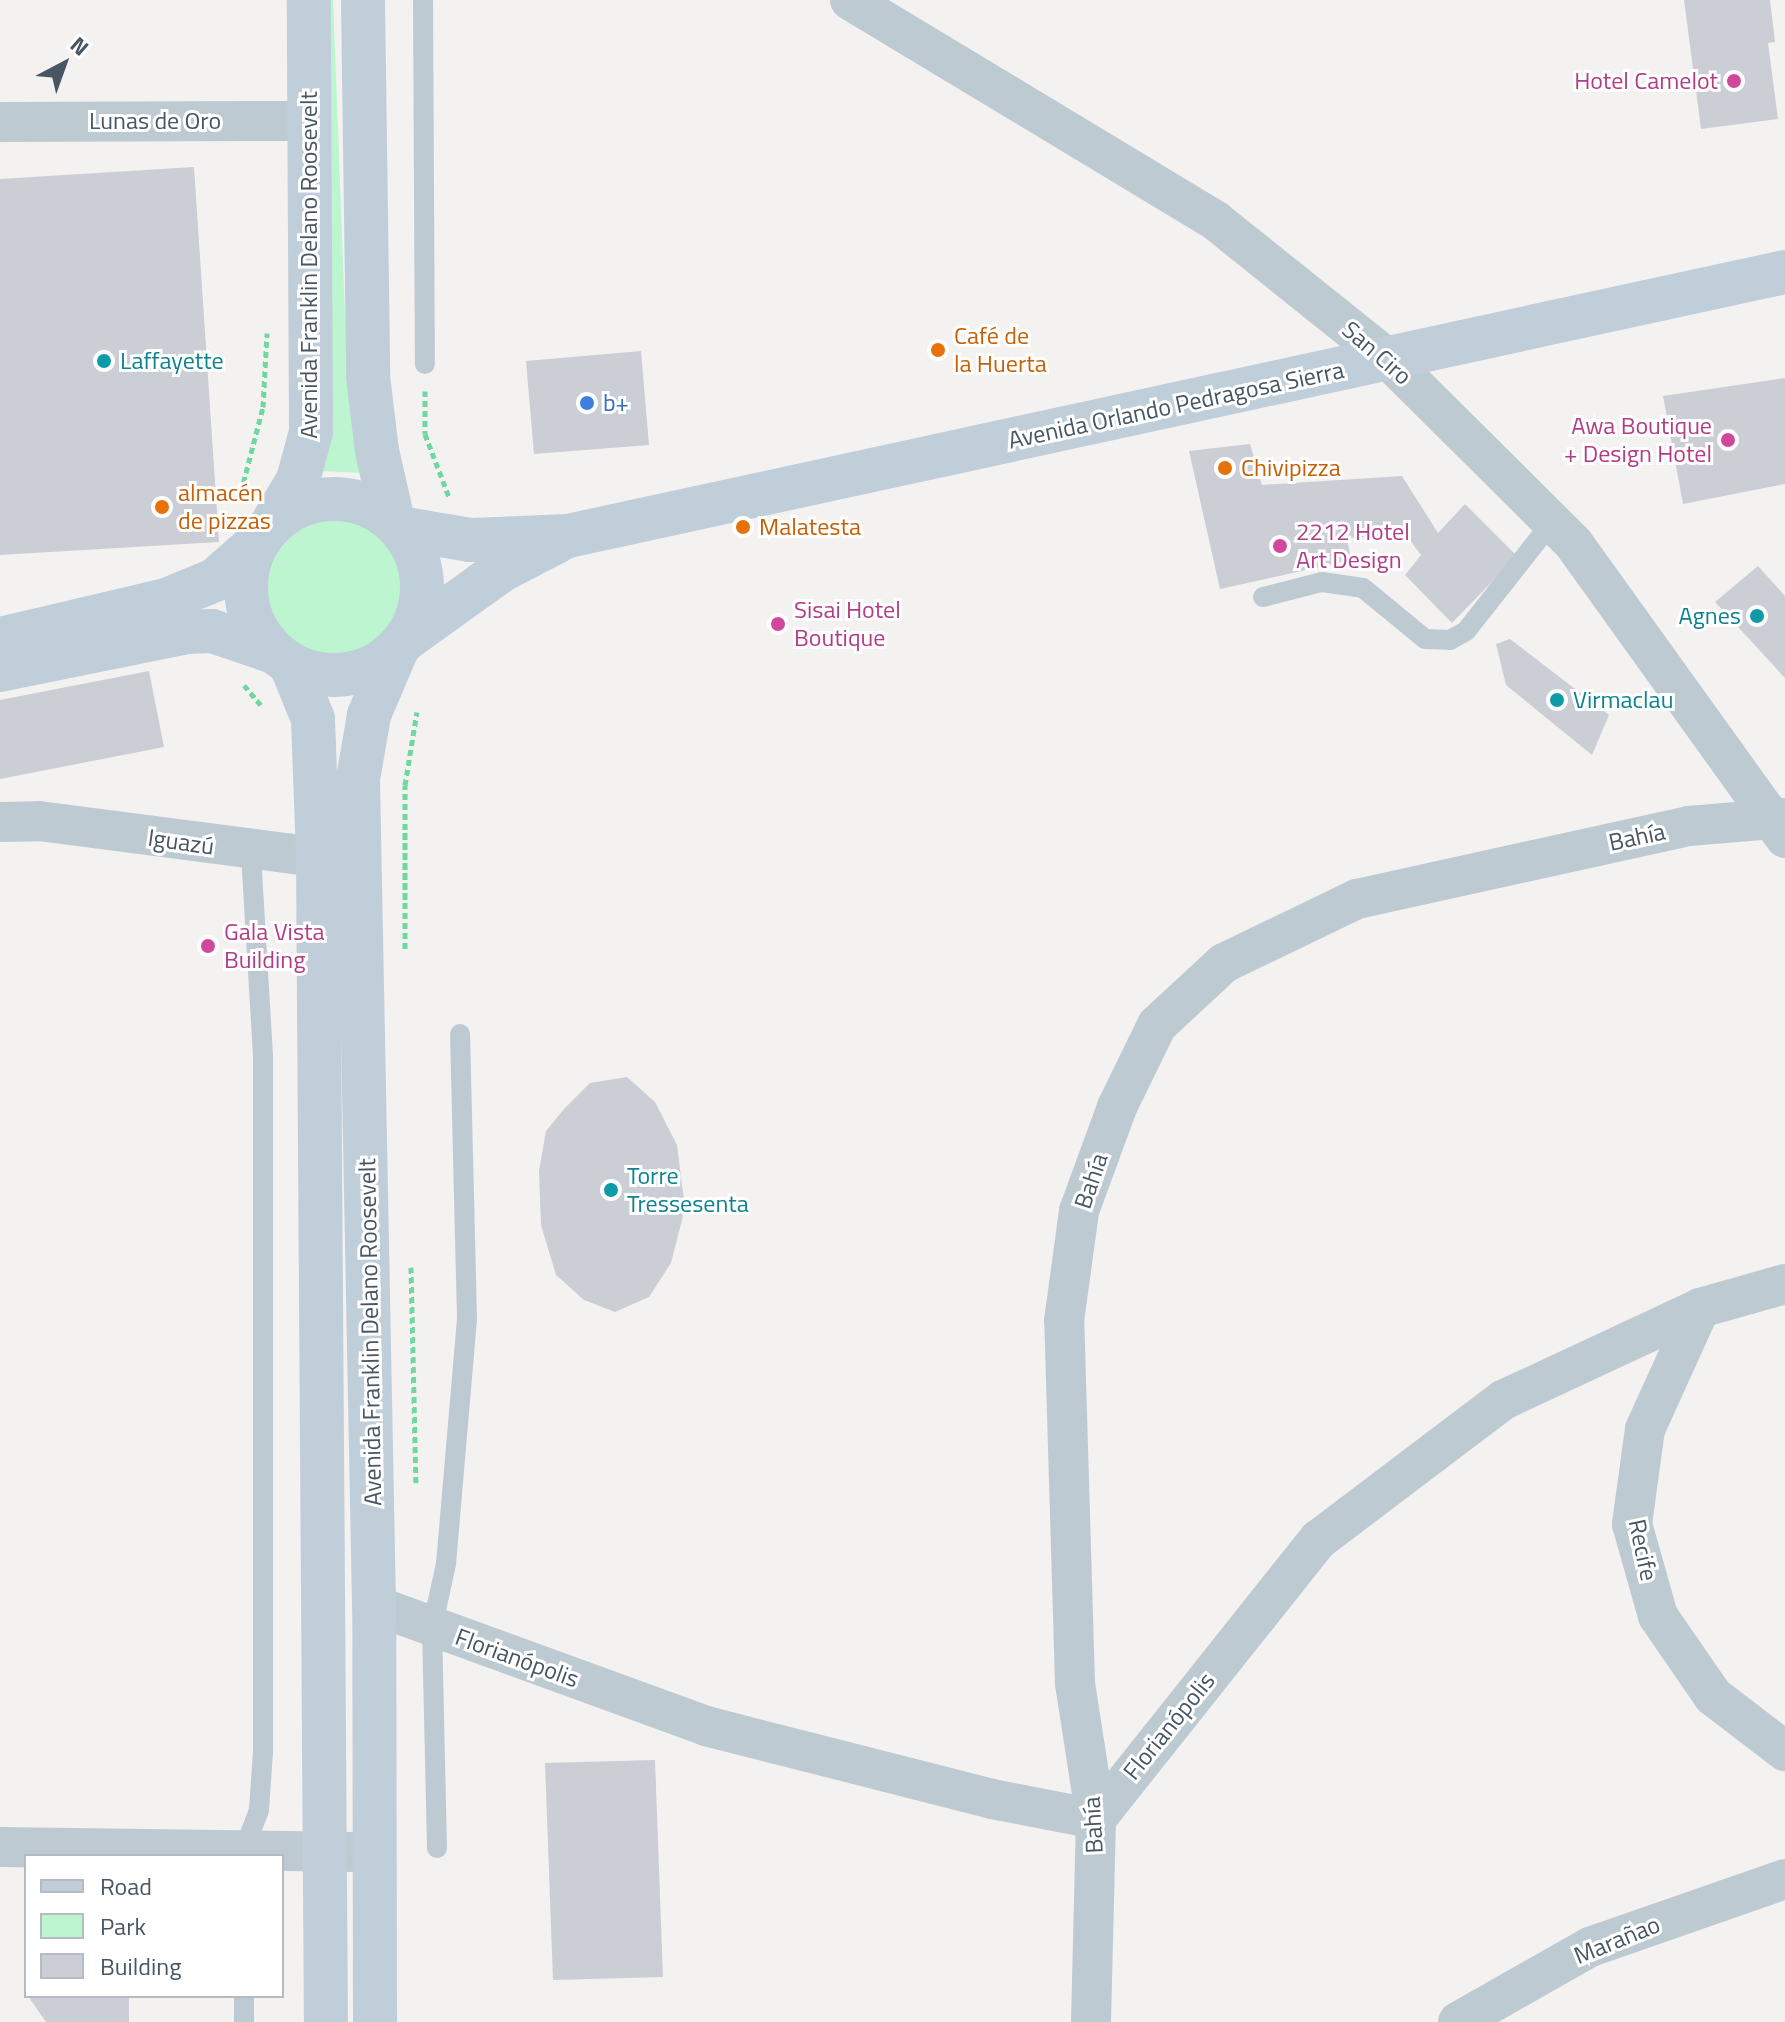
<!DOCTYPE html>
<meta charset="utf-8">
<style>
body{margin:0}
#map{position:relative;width:1785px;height:2022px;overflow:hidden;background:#f4f1f1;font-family:"Titillium Web",sans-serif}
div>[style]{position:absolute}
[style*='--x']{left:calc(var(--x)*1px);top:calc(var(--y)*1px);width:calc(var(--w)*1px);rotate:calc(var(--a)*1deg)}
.green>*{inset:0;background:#bcf5d0}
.round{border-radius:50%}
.building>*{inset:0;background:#cbced4}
.path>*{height:5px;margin-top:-2.5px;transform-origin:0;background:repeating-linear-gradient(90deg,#6fd8a0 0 6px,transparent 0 10px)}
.lane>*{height:20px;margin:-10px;padding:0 10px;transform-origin:10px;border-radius:10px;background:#becad2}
.street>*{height:40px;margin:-20px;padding:0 20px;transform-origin:20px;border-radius:20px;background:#becad2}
.secondary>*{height:44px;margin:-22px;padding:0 22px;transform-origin:22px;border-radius:22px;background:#c0ceda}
.secondary>.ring{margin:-22px;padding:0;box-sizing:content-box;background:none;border:44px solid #c0ceda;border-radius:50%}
.dots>*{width:22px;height:22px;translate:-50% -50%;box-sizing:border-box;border:4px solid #fff;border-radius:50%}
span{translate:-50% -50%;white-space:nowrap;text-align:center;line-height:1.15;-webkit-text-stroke:6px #fff;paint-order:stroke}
.hotel-label{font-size:24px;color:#b23c85}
.right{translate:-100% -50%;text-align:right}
.left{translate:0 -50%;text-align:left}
.street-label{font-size:24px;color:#475662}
.food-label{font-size:24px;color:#c56008}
.culture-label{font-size:24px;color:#0d838f}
.shop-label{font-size:24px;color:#366cbe}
.legend{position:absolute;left:24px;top:1854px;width:260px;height:144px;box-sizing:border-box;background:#fff;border:2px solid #b5bbc0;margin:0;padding:10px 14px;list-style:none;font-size:24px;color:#475662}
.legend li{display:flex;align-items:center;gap:16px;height:40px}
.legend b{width:40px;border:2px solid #b5bbc0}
.north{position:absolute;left:24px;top:24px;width:80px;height:80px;-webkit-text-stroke:6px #fff;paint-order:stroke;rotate:41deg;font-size:22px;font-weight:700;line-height:32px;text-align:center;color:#475662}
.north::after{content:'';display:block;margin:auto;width:28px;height:36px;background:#475662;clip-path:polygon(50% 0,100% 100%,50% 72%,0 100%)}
</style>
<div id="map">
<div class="green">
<div style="clip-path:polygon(328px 0,333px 0,345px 313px,364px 473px,321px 471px)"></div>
<div class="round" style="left:263px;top:513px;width:144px;height:144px"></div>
</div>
<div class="building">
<div style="clip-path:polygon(1684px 0,1770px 0,1775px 42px,1768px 43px,1778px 119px,1701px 129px)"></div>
<div style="clip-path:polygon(194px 167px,219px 542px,0 555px,0 179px)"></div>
<div style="clip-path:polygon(641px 351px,649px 445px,534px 454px,526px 361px)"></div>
<div style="clip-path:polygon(1785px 378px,1785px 484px,1683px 504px,1663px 396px)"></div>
<div style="clip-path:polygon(1250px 444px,1262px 485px,1402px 476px,1438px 533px,1465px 504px,1517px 556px,1452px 623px,1405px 575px,1421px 555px,1406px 535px,1347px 538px,1351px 560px,1220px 589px,1189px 451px)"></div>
<div style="clip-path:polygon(1758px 566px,1785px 596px,1785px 678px,1715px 602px)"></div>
<div style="clip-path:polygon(1510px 639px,1609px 715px,1592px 755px,1506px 685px,1496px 644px)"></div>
<div style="clip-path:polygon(149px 671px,164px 747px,0 779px,0 700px)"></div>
<div style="clip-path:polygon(627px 1077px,655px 1102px,677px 1145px,685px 1208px,671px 1263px,649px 1297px,615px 1312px,584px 1300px,556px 1275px,541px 1225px,539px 1171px,546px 1131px,564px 1109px,590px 1083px)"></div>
<div style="clip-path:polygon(655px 1760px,663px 1977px,553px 1980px,545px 1763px)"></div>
<div style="clip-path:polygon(28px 1996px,129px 1996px,129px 2022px,46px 2022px)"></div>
</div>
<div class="path">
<div style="--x:425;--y:391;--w:43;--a:90"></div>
<div style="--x:425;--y:434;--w:67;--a:69.1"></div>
<div style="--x:241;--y:492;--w:88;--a:-75.5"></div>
<div style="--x:263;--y:407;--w:74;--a:-86.9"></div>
<div style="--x:244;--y:685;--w:26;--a:50"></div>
<div style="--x:405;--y:949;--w:164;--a:-90"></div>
<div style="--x:405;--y:785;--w:74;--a:-80.7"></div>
<div style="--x:411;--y:1267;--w:218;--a:88.7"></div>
</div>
<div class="lane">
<div style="--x:423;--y:0;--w:364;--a:89.7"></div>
<div style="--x:1263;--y:597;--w:61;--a:-14.3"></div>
<div style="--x:1322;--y:582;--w:41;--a:8.3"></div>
<div style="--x:1363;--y:588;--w:80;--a:39.4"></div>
<div style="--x:1425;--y:639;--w:25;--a:2"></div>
<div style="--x:1450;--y:640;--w:18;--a:-29"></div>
<div style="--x:1466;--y:631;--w:139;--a:-51.7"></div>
<div style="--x:437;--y:1848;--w:220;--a:-91.3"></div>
<div style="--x:432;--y:1628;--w:66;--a:-77.7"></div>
<div style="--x:446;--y:1564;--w:246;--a:-85.1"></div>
<div style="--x:467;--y:1319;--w:285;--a:-91.4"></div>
<div style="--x:242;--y:1855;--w:48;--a:-69.3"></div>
<div style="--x:259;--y:1810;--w:59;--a:-86.1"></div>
<div style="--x:263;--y:1751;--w:695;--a:-90"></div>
<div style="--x:263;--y:1056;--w:205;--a:-93.4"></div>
<div style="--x:244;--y:1996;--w:26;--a:90"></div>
</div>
<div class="street">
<div style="--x:850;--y:0;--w:428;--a:31.1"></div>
<div style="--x:1216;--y:221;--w:221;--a:38.7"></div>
<div style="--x:1388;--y:359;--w:262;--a:44.8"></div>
<div style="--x:1574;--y:544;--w:362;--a:54.3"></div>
<div style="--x:0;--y:122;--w:310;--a:-0.2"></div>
<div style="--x:0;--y:822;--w:39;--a:-1"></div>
<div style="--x:39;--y:821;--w:313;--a:7.4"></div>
<div style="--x:1700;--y:1308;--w:133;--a:114.4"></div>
<div style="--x:1645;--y:1429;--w:96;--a:97.8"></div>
<div style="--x:1632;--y:1524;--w:96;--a:74.2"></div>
<div style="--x:1658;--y:1616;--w:97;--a:55.5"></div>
<div style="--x:1713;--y:1696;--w:91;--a:37.4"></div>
<div style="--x:374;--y:1605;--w:353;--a:20"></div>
<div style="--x:706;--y:1726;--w:295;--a:14.3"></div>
<div style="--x:992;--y:1799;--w:106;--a:10.9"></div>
<div style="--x:1096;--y:1819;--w:357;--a:-51.5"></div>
<div style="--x:1318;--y:1540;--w:232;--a:-37.1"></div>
<div style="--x:1503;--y:1400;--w:217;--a:-25"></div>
<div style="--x:1700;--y:1308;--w:88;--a:-15.8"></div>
<div style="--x:0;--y:1847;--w:371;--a:0.8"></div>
<div style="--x:1091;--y:2022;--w:203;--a:-88.6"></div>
<div style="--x:1096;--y:1819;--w:138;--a:-98.8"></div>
<div style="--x:1075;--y:1683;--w:362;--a:-91.7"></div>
<div style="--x:1064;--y:1321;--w:111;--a:-82.2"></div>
<div style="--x:1079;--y:1211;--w:111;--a:-69.9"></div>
<div style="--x:1117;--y:1107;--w:91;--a:-64"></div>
<div style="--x:1157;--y:1025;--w:91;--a:-42.8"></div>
<div style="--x:1224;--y:963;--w:148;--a:-25.7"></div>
<div style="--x:1357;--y:899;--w:340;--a:-12.4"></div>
<div style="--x:1689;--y:826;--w:96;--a:-4.8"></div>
<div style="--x:1458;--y:2022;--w:152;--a:-29.6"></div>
<div style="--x:1590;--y:1947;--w:207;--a:-19.2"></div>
</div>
<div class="secondary">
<div style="--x:363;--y:0;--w:376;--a:89.2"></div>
<div style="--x:368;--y:376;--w:76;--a:83.2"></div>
<div style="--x:377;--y:451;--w:72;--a:77.1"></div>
<div class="ring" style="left:246px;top:499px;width:132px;height:132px"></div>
<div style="--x:273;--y:522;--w:49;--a:-59.2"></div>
<div style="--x:298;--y:480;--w:50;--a:-74.8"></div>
<div style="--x:311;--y:432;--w:432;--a:-90.3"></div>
<div style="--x:400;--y:528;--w:71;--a:9.7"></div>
<div style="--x:470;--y:540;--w:98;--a:-2.3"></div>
<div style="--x:568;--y:536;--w:1245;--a:-12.24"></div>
<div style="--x:0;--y:639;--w:171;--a:-13.2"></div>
<div style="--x:166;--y:600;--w:53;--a:-22.2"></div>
<div style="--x:215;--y:580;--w:53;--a:-41.2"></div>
<div style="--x:406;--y:639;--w:118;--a:-35.7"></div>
<div style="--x:502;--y:570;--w:63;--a:-27.4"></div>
<div style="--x:291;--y:665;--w:58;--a:67.8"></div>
<div style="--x:313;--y:719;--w:139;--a:87.9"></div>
<div style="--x:318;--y:858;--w:1164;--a:89.61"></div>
<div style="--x:0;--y:670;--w:190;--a:-11.5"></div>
<div style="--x:186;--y:632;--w:26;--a:-2"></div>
<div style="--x:212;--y:631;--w:65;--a:18.7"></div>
<div style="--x:375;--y:2022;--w:417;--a:-90.1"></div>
<div style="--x:374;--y:1605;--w:826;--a:-91.11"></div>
<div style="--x:358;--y:779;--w:65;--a:-80.2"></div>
<div style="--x:369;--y:715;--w:72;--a:-67"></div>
</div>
<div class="dots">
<div style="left:1734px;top:81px;background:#d1479c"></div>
<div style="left:938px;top:350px;background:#e8710a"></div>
<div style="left:104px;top:361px;background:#0f9aa8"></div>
<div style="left:587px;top:403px;background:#3f7fe0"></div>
<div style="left:1728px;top:440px;background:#d1479c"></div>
<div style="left:1225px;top:468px;background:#e8710a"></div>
<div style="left:162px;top:507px;background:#e8710a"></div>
<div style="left:743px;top:527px;background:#e8710a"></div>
<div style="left:1280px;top:546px;background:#d1479c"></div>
<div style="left:1757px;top:616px;background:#0f9aa8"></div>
<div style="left:778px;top:624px;background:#d1479c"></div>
<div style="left:1557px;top:700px;background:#0f9aa8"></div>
<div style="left:208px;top:946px;background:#d1479c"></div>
<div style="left:611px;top:1190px;background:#0f9aa8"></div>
</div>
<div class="hotel-label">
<span class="right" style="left:1718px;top:81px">Hotel Camelot</span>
<span class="right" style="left:1712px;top:440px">Awa Boutique<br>+ Design Hotel</span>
<span class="left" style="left:1296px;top:546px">2212 Hotel<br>Art Design</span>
<span class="left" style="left:794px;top:624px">Sisai Hotel<br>Boutique</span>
<span class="left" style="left:224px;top:946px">Gala Vista<br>Building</span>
</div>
<div class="street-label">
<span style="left:155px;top:121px">Lunas de Oro</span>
<span style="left:309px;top:265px;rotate:-90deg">Avenida Franklin Delano Roosevelt</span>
<span style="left:1377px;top:353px;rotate:41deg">San Ciro</span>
<span style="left:1176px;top:405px;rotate:-12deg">Avenida Orlando Pedragosa Sierra</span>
<span style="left:1637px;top:837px;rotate:-12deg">Bahía</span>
<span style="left:181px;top:842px;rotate:8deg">Iguazú</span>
<span style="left:1091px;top:1181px;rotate:-71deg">Bahía</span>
<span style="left:370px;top:1332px;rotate:-91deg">Avenida Franklin Delano Roosevelt</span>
<span style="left:1643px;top:1550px;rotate:78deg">Recife</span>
<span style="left:517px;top:1658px;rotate:20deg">Florianópolis</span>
<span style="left:1169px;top:1726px;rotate:-51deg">Florianópolis</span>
<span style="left:1093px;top:1825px;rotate:-93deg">Bahía</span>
<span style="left:1617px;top:1940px;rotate:-22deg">Marañao</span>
</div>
<div class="food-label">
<span class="left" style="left:954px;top:350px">Café de<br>la Huerta</span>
<span class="left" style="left:1241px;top:468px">Chivipizza</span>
<span class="left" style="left:178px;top:507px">almacén<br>de pizzas</span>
<span class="left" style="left:759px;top:527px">Malatesta</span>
</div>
<div class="culture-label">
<span class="left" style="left:120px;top:361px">Laffayette</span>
<span class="right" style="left:1741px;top:616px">Agnes</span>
<span class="left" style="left:1573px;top:700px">Virmaclau</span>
<span class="left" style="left:627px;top:1190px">Torre<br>Tressesenta</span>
</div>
<div class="shop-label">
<span class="left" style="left:603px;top:403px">b+</span>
</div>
<ul class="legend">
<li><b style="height:10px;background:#c0ceda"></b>Road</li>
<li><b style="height:22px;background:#bcf5d0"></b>Park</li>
<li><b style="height:22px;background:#cbced4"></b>Building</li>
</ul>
<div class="north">N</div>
</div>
